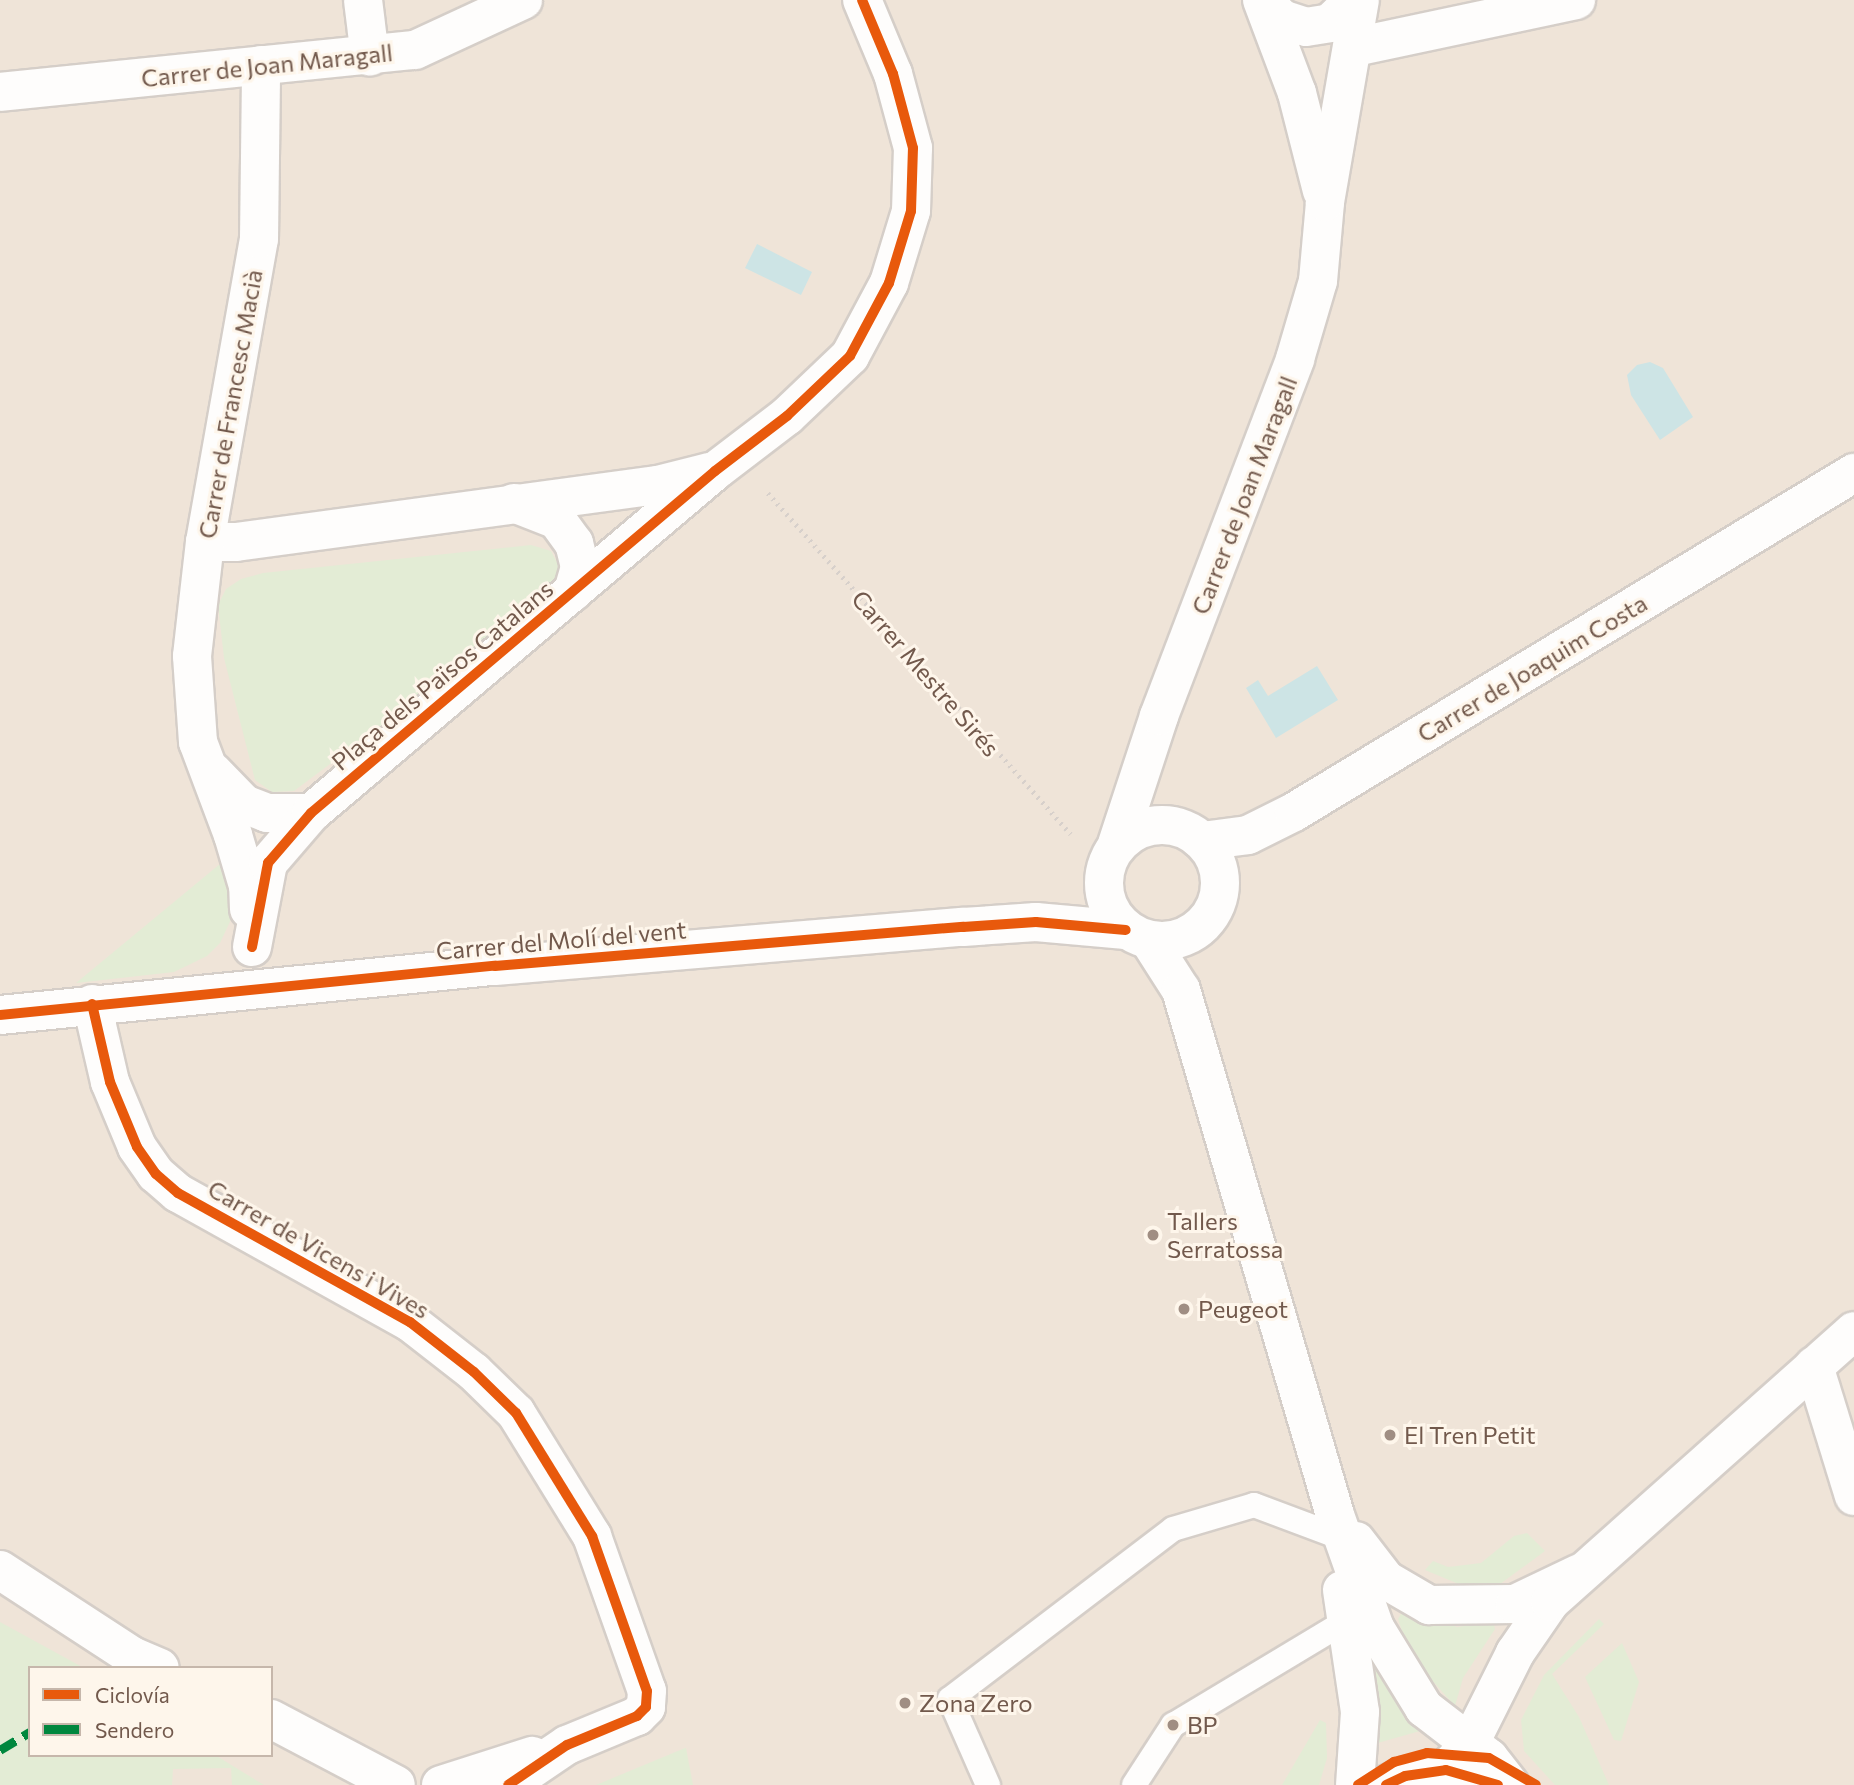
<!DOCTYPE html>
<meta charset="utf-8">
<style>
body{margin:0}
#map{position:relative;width:1854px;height:1785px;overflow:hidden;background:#f6f1ea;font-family:Commissioner,sans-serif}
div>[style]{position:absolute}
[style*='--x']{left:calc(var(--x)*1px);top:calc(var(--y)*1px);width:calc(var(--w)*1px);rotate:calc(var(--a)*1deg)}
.residential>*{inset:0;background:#efe4d8}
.green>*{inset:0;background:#e3ecd5}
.water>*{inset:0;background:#cde4e5}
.path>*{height:4.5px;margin-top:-2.25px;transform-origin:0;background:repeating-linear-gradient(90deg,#d7d0cb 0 2px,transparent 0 7px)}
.roads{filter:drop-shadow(2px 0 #d5cec8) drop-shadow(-2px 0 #d5cec8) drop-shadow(0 2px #d5cec8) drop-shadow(0 -2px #d5cec8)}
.service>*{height:24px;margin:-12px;padding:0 12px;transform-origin:12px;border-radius:12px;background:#fefdfc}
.minor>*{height:38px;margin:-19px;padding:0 19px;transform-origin:19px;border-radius:19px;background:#fefdfc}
.minor>.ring{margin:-19px;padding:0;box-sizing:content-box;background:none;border:38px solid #fefdfc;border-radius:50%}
.tertiary>*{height:38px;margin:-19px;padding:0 19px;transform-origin:19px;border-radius:19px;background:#fefdfc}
.quiet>*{height:9px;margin-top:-4.5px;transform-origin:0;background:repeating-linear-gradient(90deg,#00873e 0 18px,transparent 0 27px)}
.cycleway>*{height:10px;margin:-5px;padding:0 5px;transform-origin:5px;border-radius:5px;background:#e8590c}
.dots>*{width:19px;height:19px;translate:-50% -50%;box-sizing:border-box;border:4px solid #fef6eb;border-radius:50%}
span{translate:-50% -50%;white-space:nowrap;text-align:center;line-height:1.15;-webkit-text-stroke:6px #fef6eb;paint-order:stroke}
.street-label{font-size:24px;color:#72594c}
.poi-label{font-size:24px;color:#72594c}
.left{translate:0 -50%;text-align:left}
.legend{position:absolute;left:28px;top:1666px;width:245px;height:91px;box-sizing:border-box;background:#fef6eb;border:2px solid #c6b7ab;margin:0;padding:9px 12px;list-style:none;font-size:21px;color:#72594c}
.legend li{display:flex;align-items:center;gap:14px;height:35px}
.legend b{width:35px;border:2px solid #c6b7ab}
</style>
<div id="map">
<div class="residential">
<div style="clip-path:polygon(evenodd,0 0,1854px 0,1854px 1785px,0 1785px,0 0,30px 1668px,271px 1668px,271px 1755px,30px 1755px,30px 1668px)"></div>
</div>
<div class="green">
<div style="clip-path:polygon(531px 545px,551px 551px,560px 568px,557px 578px,547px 587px,406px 707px,294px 791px,272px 792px,255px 780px,224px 658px,218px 605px,226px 589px,241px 579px,263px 573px)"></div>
<div style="clip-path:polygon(226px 859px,234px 913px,220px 943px,207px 956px,174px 972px,76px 983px)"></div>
<div style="clip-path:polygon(1527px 1533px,1545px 1551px,1500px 1584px,1466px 1587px,1425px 1570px,1433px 1561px,1448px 1567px,1481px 1563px,1514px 1536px)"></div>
<div style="clip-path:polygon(1405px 1607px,1457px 1627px,1493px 1622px,1495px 1629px,1463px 1678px,1455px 1706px,1411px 1657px,1398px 1619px)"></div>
<div style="clip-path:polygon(1599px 1619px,1604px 1624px,1552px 1674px,1579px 1717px,1609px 1785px,1555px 1785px,1524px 1751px,1521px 1720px,1544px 1675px)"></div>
<div style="clip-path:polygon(0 1622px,84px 1668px,30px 1668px,30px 1755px,215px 1755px,264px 1785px,232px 1785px,231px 1768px,173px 1769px,172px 1785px,0 1785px)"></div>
<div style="clip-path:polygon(1622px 1643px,1639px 1682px,1621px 1741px,1614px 1740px,1585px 1677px)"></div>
<div style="clip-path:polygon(1373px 1663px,1394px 1699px,1420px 1731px,1374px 1744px)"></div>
<div style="clip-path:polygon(1320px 1720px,1326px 1723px,1327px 1758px,1319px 1785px,1282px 1785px)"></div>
<div style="clip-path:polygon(686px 1748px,693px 1785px,596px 1785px,685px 1748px)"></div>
</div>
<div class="water">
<div style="clip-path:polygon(757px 244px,812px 272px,801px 295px,745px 268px)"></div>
<div style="clip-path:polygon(1650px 362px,1663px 368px,1693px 417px,1660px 440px,1631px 395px,1627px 375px,1637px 365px)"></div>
<div style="clip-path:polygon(1317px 666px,1338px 700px,1276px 738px,1246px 688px,1258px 680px,1268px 696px)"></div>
</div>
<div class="path">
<div style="--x:768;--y:493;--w:456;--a:48.4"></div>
</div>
<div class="roads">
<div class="service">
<div style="--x:988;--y:1785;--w:94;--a:-113.8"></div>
<div style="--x:950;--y:1699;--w:280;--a:-37.3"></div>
<div style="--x:1173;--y:1529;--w:84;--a:-16.5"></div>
<div style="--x:1254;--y:1505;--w:89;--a:20.5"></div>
<div style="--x:1134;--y:1785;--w:72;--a:-57"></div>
<div style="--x:1173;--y:1725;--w:204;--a:-31"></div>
</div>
<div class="minor">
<div style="--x:363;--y:0;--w:57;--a:83"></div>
<div style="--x:1262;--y:0;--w:99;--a:69.4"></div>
<div style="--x:1297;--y:93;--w:101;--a:75.7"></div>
<div style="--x:1263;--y:0;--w:27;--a:45"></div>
<div style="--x:1282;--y:19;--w:25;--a:18"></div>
<div style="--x:1306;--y:27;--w:24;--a:-9"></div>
<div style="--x:1330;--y:23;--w:33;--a:-44"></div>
<div style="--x:1355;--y:47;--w:226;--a:-12"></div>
<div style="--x:0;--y:92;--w:417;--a:-5.8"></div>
<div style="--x:415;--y:50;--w:119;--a:-24.8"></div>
<div style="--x:514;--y:503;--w:46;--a:21.6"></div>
<div style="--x:557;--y:520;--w:29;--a:54"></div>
<div style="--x:574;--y:543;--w:25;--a:76"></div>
<div style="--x:580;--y:567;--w:26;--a:106"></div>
<div style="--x:205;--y:542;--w:31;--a:0"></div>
<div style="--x:236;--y:542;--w:426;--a:-7.7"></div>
<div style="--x:658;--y:485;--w:53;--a:-14.3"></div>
<div style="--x:213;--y:772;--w:45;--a:45.9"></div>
<div style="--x:244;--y:804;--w:25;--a:21"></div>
<div style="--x:267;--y:813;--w:44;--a:0"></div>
<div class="ring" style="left:1104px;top:825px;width:78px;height:78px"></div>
<div style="--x:1202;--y:841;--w:46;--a:-7.4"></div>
<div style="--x:1248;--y:835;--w:51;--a:-26.6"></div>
<div style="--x:1294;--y:812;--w:655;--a:-31.19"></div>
<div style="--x:1117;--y:844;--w:135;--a:-71.8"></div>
<div style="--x:1159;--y:716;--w:382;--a:-69.1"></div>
<div style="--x:1295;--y:359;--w:81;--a:-73.6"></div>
<div style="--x:1318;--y:281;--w:79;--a:-84.9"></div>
<div style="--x:1325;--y:202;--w:205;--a:-80.2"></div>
<div style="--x:249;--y:909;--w:23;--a:-92"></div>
<div style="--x:248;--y:886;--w:53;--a:-106.4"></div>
<div style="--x:233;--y:835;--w:99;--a:-110.6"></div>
<div style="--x:198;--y:742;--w:86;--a:-94"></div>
<div style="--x:192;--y:656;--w:115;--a:-83.5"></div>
<div style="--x:205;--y:542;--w:308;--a:-79.9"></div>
<div style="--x:259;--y:239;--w:174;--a:-89.3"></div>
<div style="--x:1149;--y:940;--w:59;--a:57.4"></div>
<div style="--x:1181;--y:990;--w:547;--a:73.65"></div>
<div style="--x:1335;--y:1515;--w:120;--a:70.5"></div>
<div style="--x:1375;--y:1628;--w:94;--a:58.5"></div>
<div style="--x:1424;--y:1708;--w:82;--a:37.6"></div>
<div style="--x:1489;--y:1758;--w:34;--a:52"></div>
<div style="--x:252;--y:947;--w:86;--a:-79.2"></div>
<div style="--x:268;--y:863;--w:66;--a:-49.3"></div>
<div style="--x:311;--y:813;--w:529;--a:-40.25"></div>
<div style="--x:715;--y:471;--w:91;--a:-37.4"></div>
<div style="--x:787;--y:416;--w:87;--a:-43.6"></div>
<div style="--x:850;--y:356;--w:83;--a:-61.9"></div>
<div style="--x:889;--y:283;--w:75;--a:-73"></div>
<div style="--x:911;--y:211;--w:63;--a:-88.2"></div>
<div style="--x:913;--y:148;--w:77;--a:-105.1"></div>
<div style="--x:893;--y:74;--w:80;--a:-112.7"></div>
<div style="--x:92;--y:1004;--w:80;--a:77"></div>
<div style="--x:110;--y:1082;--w:70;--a:67.4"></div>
<div style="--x:137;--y:1147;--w:33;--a:55"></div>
<div style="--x:156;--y:1174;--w:29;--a:41"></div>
<div style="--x:178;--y:1193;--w:265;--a:29.1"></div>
<div style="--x:410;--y:1322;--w:81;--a:38"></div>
<div style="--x:474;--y:1372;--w:59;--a:44.3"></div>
<div style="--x:516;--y:1413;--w:145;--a:58.3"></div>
<div style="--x:592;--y:1536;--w:164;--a:70.5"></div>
<div style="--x:647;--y:1691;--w:16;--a:94"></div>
<div style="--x:646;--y:1707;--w:13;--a:135"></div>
<div style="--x:637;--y:1716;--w:76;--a:157.5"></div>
<div style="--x:567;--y:1745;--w:71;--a:145.9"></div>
<div style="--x:0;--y:1015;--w:497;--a:-5.7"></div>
<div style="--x:495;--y:966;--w:470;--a:-4.8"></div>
<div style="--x:963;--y:927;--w:73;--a:-3.9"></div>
<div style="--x:1036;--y:922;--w:90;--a:5.1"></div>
<div style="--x:1814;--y:1366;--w:136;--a:72.9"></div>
<div style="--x:1356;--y:1541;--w:49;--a:52.4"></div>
<div style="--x:1386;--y:1580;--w:50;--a:30.2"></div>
<div style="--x:1429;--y:1605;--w:86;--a:-0.7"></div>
<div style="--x:1515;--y:1604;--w:70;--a:-25.5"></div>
<div style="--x:0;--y:1570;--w:158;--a:33.1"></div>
<div style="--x:132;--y:1656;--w:30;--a:23"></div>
<div style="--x:1342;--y:1590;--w:123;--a:81.6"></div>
<div style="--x:1360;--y:1712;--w:73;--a:93.9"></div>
<div style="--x:271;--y:1719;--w:141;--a:27.8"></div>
<div style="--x:441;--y:1785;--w:96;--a:-17.7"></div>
</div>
<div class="tertiary">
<div style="--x:1446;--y:1770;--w:36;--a:-48"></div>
<div style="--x:1470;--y:1743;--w:101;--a:-63.4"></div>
<div style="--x:1515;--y:1653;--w:62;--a:-55.5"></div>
<div style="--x:1550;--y:1602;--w:407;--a:-41.7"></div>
<div style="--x:1386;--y:1785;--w:21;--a:-25"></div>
<div style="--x:1405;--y:1776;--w:41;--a:-8.3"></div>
<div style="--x:1446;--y:1770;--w:54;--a:16.1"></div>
</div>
</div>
<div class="quiet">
<div style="--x:0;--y:1750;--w:35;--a:-31"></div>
</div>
<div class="cycleway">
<div style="--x:252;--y:947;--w:86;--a:-79.2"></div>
<div style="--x:268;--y:863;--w:66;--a:-49.3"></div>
<div style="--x:311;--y:813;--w:529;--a:-40.25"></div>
<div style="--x:715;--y:471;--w:91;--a:-37.4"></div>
<div style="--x:787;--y:416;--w:87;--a:-43.6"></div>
<div style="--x:850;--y:356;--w:83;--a:-61.9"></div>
<div style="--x:889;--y:283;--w:75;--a:-73"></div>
<div style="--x:911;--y:211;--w:63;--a:-88.2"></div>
<div style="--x:913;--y:148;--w:77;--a:-105.1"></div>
<div style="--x:893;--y:74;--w:80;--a:-112.7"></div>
<div style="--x:92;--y:1004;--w:80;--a:77"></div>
<div style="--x:110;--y:1082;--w:70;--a:67.4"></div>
<div style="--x:137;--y:1147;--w:33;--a:55"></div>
<div style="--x:156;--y:1174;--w:29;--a:41"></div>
<div style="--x:178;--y:1193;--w:265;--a:29.1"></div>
<div style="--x:410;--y:1322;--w:81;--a:38"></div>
<div style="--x:474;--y:1372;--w:59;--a:44.3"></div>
<div style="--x:516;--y:1413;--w:145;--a:58.3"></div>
<div style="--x:592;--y:1536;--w:164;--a:70.5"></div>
<div style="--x:647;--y:1691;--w:16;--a:94"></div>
<div style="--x:646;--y:1707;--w:13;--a:135"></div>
<div style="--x:637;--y:1716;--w:76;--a:157.5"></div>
<div style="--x:567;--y:1745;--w:71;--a:145.9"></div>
<div style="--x:0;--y:1015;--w:497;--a:-5.7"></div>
<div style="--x:495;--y:966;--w:470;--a:-4.8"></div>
<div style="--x:963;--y:927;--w:73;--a:-3.9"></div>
<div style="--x:1036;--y:922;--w:90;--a:5.1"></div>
<div style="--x:1358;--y:1785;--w:43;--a:-32.6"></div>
<div style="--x:1394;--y:1762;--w:34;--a:-15"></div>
<div style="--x:1427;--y:1753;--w:62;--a:4.6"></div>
<div style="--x:1489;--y:1758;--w:54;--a:29.9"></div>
<div style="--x:1386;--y:1785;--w:21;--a:-25"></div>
<div style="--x:1405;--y:1776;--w:41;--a:-8.3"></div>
<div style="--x:1446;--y:1770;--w:54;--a:16.1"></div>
</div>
<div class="dots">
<div style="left:1153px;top:1235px;background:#a08e83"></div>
<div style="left:1184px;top:1309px;background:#a08e83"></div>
<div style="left:1390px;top:1435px;background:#a08e83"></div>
<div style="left:905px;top:1703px;background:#a08e83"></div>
<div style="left:1173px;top:1725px;background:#a08e83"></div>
</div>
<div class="street-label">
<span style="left:267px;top:65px;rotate:-6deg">Carrer de Joan Maragall</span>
<span style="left:230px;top:404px;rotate:-80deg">Carrer de Francesc Macià</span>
<span style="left:1244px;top:495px;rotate:-69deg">Carrer de Joan Maragall</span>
<span style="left:1532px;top:668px;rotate:-31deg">Carrer de Joaquim Costa</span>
<span style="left:926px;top:673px;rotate:49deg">Carrer Mestre Sirés</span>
<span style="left:442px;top:675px;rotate:-40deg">Plaça dels Països Catalans</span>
<span style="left:561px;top:940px;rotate:-5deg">Carrer del Molí del vent</span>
<span style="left:319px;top:1249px;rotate:30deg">Carrer de Vicens i Vives</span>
</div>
<div class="poi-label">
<span class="left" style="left:1167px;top:1235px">Tallers<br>Serratossa</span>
<span class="left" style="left:1198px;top:1309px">Peugeot</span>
<span class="left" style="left:1404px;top:1435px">El Tren Petit</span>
<span class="left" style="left:919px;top:1703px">Zona Zero</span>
<span class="left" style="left:1187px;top:1725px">BP</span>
</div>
<ul class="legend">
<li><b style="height:9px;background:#e8590c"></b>Ciclovía</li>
<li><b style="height:9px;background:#00873e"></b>Sendero</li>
</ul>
</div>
